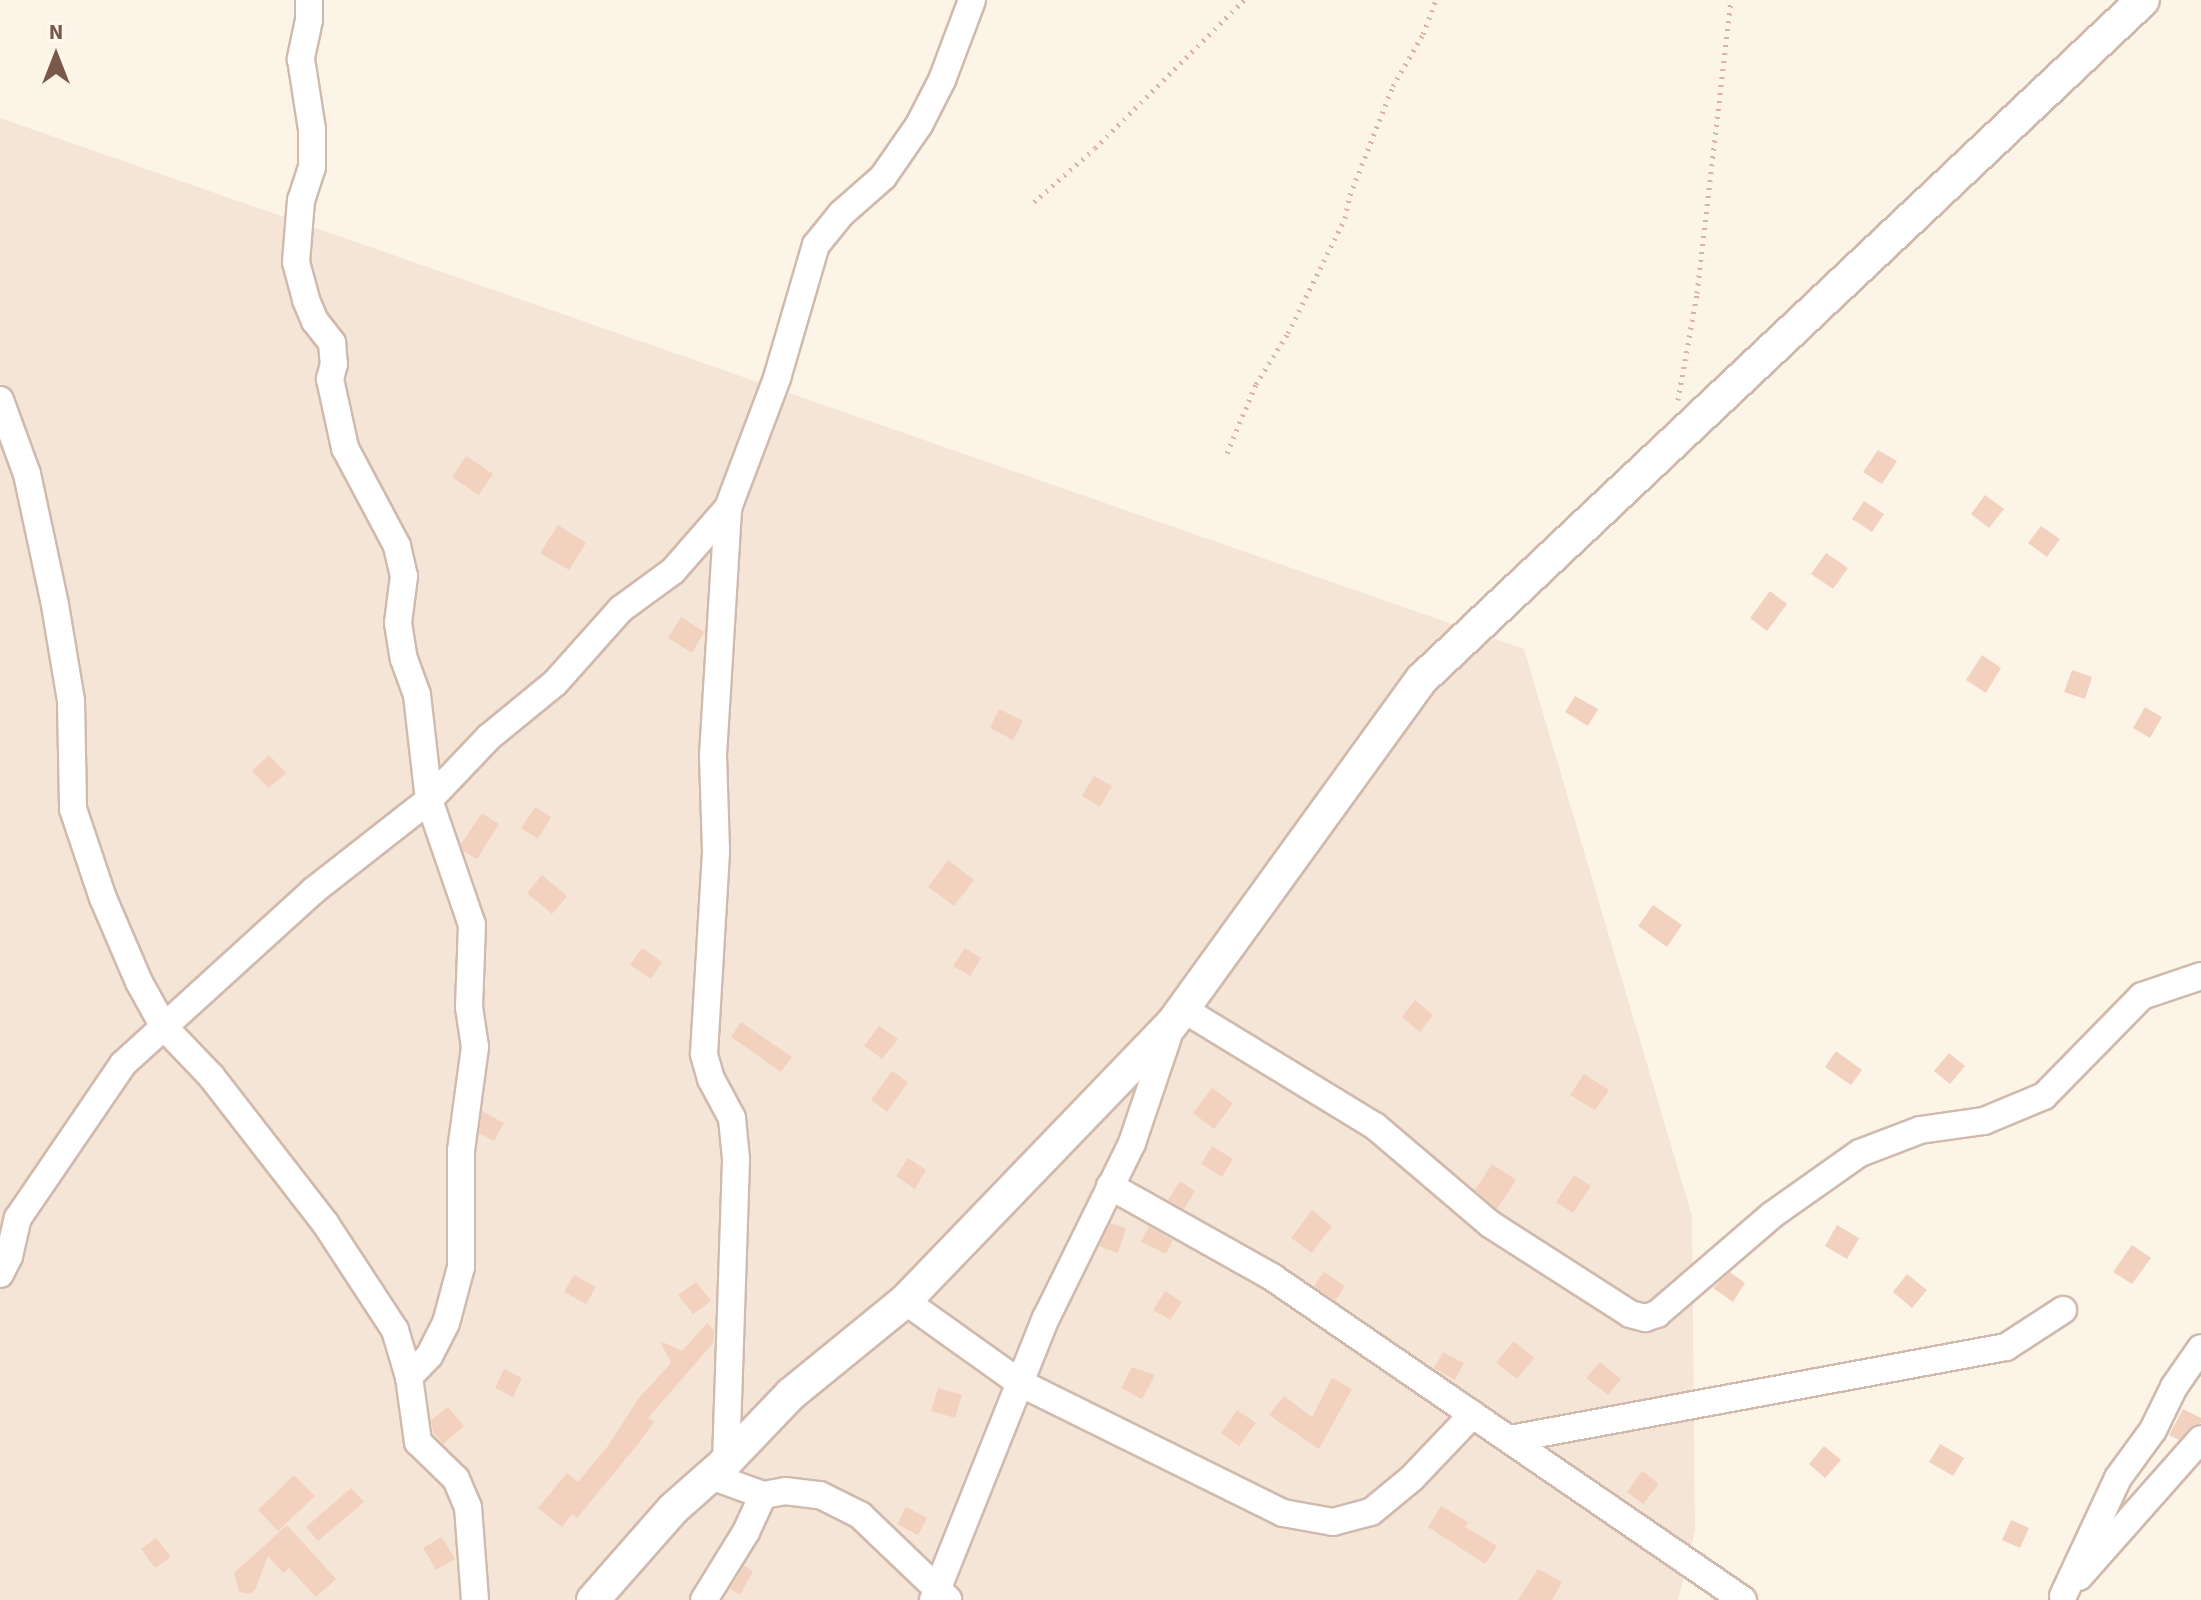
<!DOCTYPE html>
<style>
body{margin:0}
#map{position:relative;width:2201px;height:1600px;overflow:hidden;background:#fdf4e8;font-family:"Source Sans 3",sans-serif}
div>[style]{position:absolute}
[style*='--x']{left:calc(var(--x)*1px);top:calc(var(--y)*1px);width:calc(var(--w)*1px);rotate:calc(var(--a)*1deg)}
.residential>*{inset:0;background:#f5e5d6}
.building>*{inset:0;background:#f3d1bf}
.path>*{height:5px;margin-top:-2.5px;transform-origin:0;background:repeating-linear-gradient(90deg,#d9b4a2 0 2px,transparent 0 8px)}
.roads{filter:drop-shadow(2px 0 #d0baad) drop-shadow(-2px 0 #d0baad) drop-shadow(0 2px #d0baad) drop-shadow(0 -2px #d0baad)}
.minor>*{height:26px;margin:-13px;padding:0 13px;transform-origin:13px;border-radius:13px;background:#fff}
.tertiary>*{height:32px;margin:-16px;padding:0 16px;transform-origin:16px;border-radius:16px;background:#fff}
span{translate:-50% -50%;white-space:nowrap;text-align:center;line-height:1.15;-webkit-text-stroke:7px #fff8ef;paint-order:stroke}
.north{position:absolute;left:16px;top:16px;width:80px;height:80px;-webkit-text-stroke:6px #fff8ef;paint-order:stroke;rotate:0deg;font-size:22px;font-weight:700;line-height:32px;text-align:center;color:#79584b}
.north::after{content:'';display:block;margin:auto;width:28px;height:36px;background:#79584b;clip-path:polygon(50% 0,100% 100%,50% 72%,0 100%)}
</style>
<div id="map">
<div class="residential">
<div style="clip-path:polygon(0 118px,1524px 649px,1692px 1216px,1695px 1531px,1678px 1600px,0 1600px)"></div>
</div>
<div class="building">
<div style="clip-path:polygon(1878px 450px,1897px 461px,1882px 484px,1863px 472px)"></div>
<div style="clip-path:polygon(466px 456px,493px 474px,479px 495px,452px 477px)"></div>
<div style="clip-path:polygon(1985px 495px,2004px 509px,1989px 528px,1971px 514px)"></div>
<div style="clip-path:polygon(1864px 501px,1884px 514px,1872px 532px,1852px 519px)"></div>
<div style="clip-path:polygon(558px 525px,586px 543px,569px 570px,540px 553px)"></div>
<div style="clip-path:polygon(2041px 526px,2060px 539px,2047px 557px,2028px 543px)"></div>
<div style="clip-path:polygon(1826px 553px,1848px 568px,1833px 589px,1811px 574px)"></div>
<div style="clip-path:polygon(1770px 591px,1787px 604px,1767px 631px,1750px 618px)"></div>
<div style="clip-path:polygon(681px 617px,704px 632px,692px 653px,668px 638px)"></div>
<div style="clip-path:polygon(1982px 655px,2001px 668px,1986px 693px,1966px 680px)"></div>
<div style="clip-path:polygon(2072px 670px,2092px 677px,2085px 699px,2064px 692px)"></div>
<div style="clip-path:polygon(1575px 696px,1598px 709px,1588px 726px,1565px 712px)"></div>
<div style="clip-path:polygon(2145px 707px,2162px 717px,2150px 738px,2133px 728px)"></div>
<div style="clip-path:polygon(999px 709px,1023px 721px,1013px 740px,990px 728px)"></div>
<div style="clip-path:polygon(269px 755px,286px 773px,269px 788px,252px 771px)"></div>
<div style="clip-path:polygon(1094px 776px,1112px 786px,1100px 807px,1082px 796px)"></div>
<div style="clip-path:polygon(535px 807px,551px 817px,538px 839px,521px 828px)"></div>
<div style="clip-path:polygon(482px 813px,499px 824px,477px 859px,463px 851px,461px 844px)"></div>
<div style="clip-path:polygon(948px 860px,974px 880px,954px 906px,928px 887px)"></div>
<div style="clip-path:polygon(542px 875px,567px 896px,552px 914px,527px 893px)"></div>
<div style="clip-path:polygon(1653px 905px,1682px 925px,1667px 947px,1638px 926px)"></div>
<div style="clip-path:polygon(642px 948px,662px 962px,651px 979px,630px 965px)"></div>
<div style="clip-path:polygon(965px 948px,981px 958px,970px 976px,953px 966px)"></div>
<div style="clip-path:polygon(1415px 1000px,1433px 1015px,1420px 1032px,1402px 1017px)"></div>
<div style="clip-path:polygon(741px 1022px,792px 1057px,781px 1072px,731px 1037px)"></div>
<div style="clip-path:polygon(879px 1026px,898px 1039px,882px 1059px,864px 1046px)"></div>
<div style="clip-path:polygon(1836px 1051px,1862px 1070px,1851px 1085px,1825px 1067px)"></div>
<div style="clip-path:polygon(1949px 1053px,1965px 1066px,1950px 1084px,1934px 1071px)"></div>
<div style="clip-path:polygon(892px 1071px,908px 1082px,887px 1112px,871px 1100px)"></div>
<div style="clip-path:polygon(1584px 1074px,1609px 1090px,1595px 1110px,1570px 1095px)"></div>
<div style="clip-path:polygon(1212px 1088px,1233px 1103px,1214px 1129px,1193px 1113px)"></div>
<div style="clip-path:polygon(482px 1111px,504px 1123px,494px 1141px,479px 1133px)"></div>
<div style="clip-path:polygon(1212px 1146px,1233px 1159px,1222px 1177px,1201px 1164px)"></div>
<div style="clip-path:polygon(908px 1158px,926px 1170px,915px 1189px,896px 1176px)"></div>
<div style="clip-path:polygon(1492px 1164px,1516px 1180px,1497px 1209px,1475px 1190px)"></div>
<div style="clip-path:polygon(1574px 1175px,1591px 1186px,1573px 1213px,1556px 1202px)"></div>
<div style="clip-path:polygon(1180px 1181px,1195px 1191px,1184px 1209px,1168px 1200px)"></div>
<div style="clip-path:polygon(1312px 1210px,1332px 1226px,1312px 1253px,1291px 1238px)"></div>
<div style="clip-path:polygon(1110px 1223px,1126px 1228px,1118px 1253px,1099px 1246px)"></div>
<div style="clip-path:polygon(1837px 1225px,1859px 1238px,1847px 1259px,1825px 1246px)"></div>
<div style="clip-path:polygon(1149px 1226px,1173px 1240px,1166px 1254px,1141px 1242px)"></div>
<div style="clip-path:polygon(2132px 1245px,2151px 1258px,2132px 1284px,2113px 1272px)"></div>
<div style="clip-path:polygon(1324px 1272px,1345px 1286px,1335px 1301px,1314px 1286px)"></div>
<div style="clip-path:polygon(1730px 1272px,1745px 1283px,1733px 1302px,1713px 1288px)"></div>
<div style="clip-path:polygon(1907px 1274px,1927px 1290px,1912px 1308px,1893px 1292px)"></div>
<div style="clip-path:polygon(574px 1275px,596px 1287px,586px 1304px,564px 1292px)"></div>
<div style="clip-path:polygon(696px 1282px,711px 1301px,693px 1314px,678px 1295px)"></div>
<div style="clip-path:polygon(1165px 1291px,1182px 1302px,1170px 1320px,1153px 1310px)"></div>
<div style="clip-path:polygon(707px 1323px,714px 1330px,714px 1342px,648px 1418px,654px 1422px,638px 1444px,577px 1518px,572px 1514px,562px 1527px,538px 1508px,567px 1473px,578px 1482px,608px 1446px,638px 1399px,671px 1363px,660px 1341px,682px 1351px)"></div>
<div style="clip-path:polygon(1514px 1341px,1534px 1358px,1517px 1379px,1496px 1363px)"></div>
<div style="clip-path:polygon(1443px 1352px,1464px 1363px,1455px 1380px,1434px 1368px)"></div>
<div style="clip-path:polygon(1600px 1362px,1621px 1379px,1608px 1395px,1586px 1378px)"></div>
<div style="clip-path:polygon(1132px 1367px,1155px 1375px,1142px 1399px,1121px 1388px)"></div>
<div style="clip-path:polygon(504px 1369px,522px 1378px,513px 1397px,495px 1388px)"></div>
<div style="clip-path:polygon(1332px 1378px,1352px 1389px,1319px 1449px,1269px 1415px,1284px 1396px,1312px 1417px)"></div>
<div style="clip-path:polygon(938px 1388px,962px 1395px,955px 1418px,931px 1411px)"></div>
<div style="clip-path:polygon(448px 1407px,464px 1426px,443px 1444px,433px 1432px,431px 1420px)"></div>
<div style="clip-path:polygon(2183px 1409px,2201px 1418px,2201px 1423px,2190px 1428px,2179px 1440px,2169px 1435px)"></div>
<div style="clip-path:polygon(1237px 1410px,1256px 1423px,1239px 1446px,1221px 1433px)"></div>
<div style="clip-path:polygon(1940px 1444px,1964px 1458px,1953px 1476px,1929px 1462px)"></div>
<div style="clip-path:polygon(1824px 1446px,1841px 1460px,1825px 1478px,1809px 1464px)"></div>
<div style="clip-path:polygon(1642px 1471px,1659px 1484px,1643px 1504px,1627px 1492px)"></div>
<div style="clip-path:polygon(294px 1475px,315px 1496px,278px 1531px,258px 1510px)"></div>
<div style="clip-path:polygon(351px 1488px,364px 1502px,318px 1541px,306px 1527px)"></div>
<div style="clip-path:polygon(1441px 1506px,1468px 1522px,1465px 1527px,1497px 1546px,1485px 1564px,1428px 1527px)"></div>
<div style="clip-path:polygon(906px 1507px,927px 1518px,918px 1535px,897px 1524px)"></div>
<div style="clip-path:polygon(2011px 1520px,2029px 1528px,2020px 1548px,2002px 1540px)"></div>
<div style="clip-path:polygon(287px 1525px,336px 1579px,316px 1597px,289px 1568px,283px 1573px,268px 1556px,255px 1590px,250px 1594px,239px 1592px,234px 1573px)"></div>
<div style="clip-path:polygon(442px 1537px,455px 1559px,436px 1570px,423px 1548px)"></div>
<div style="clip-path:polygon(156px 1538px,171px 1557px,155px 1568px,141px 1549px)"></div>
<div style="clip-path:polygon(744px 1566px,753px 1571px,740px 1595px,730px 1589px)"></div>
<div style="clip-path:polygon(1538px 1569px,1562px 1582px,1552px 1600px,1518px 1600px)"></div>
</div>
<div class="path">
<div style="--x:1034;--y:202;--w:81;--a:-41.5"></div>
<div style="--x:1095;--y:148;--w:210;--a:-44.8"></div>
<div style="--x:1678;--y:400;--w:109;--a:-79.9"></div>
<div style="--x:1697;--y:293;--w:295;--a:-83.4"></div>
<div style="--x:1227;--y:453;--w:75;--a:-67.2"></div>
<div style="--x:1256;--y:384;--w:60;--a:-57.9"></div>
<div style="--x:1288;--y:333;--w:128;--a:-63.6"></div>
<div style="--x:1345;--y:218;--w:24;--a:-78"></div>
<div style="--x:1350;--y:195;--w:117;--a:-68.5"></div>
<div style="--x:1393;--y:86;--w:60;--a:-60"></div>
<div style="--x:1423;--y:34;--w:36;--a:-69"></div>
</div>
<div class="roads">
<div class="minor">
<div style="--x:309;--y:0;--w:20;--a:90"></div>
<div style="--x:309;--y:20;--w:40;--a:102"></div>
<div style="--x:301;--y:59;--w:71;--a:81.1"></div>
<div style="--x:312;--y:129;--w:38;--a:90"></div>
<div style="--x:312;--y:167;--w:35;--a:108"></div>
<div style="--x:301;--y:200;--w:62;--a:94.6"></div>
<div style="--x:296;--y:262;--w:39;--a:75"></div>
<div style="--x:306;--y:300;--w:23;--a:67"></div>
<div style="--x:315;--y:321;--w:28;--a:52"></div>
<div style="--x:332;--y:343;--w:21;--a:85"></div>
<div style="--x:334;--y:364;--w:16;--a:105"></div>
<div style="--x:330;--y:379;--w:71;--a:77.7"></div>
<div style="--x:345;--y:448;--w:111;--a:62"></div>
<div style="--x:397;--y:546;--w:31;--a:77"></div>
<div style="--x:404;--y:576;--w:47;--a:97.3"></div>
<div style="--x:398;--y:623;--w:36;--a:81"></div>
<div style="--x:404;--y:659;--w:38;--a:70"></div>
<div style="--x:417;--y:695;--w:106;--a:83.5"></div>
<div style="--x:429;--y:800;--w:132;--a:71"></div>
<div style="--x:472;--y:925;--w:82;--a:92.1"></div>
<div style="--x:469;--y:1007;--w:40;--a:81.5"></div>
<div style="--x:475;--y:1047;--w:104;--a:97.7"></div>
<div style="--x:461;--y:1150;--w:117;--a:90"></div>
<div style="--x:461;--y:1267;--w:58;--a:105"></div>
<div style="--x:446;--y:1323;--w:37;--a:117"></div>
<div style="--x:429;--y:1356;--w:29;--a:134"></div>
<div style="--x:409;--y:1377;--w:66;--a:82.1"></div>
<div style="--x:418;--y:1442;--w:53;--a:44.2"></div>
<div style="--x:456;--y:1479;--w:30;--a:67"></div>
<div style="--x:468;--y:1507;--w:93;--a:85.7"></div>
<div style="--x:0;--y:400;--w:79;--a:70"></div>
<div style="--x:27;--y:474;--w:134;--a:77.9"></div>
<div style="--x:55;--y:605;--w:97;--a:80.5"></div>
<div style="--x:71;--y:701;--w:108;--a:88.9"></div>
<div style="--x:73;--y:809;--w:94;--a:71.4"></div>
<div style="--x:103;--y:898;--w:91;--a:66.8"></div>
<div style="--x:139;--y:982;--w:51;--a:60.9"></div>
<div style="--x:164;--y:1027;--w:68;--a:46.2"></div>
<div style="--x:211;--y:1076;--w:186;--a:52.2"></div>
<div style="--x:325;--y:1223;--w:128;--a:56.8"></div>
<div style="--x:395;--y:1330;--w:49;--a:73.4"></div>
<div style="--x:1183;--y:1009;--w:225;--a:31.4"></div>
<div style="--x:1375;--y:1126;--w:151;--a:40.4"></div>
<div style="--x:1490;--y:1224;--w:166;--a:32.7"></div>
<div style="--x:1630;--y:1314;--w:16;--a:15"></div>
<div style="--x:1645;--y:1318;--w:13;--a:-18"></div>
<div style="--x:1657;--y:1314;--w:152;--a:-40.7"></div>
<div style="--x:1772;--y:1215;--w:108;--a:-35.2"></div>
<div style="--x:1860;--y:1153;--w:64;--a:-21"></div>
<div style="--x:1920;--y:1130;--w:65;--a:-8"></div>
<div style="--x:1984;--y:1121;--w:65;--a:-22.6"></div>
<div style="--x:2044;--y:1096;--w:140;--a:-45.6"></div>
<div style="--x:2142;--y:996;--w:62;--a:-18.7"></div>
<div style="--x:1110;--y:1186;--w:186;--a:29.3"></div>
<div style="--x:1272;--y:1277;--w:571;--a:34.44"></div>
<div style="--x:0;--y:1274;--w:20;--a:-63"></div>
<div style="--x:9;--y:1256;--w:39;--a:-77"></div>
<div style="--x:18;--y:1218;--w:186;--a:-55.7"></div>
<div style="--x:123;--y:1064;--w:257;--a:-42.3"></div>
<div style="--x:313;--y:891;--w:147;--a:-38.1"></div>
<div style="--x:429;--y:800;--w:87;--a:-46.4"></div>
<div style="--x:489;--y:737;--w:85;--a:-39.3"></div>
<div style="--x:555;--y:683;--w:99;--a:-48.3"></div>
<div style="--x:621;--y:609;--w:64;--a:-36.2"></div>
<div style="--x:673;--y:571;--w:84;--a:-48.9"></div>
<div style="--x:905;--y:1301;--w:141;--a:35.5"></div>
<div style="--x:1020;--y:1383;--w:293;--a:26.3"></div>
<div style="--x:1283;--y:1513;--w:51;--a:10.2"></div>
<div style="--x:1333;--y:1522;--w:39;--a:-15"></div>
<div style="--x:1371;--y:1512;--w:53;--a:-39.7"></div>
<div style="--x:1412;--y:1478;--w:88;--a:-46.4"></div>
<div style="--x:1510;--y:1439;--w:504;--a:-10.51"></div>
<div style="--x:2006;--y:1347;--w:68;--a:-33"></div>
<div style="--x:726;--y:1462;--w:303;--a:-88.1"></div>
<div style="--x:736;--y:1159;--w:41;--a:-95.6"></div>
<div style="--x:732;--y:1118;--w:44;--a:-118.3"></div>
<div style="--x:711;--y:1079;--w:26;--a:-106"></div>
<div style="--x:704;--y:1054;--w:203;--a:-86.6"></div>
<div style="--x:716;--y:851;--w:96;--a:-91.8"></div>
<div style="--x:713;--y:755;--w:247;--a:-86.5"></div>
<div style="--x:728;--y:508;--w:139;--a:-69.3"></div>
<div style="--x:777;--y:378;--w:139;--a:-73.7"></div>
<div style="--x:816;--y:245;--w:40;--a:-51"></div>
<div style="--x:841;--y:214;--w:56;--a:-41.4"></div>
<div style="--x:883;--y:177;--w:63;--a:-55.3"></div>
<div style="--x:919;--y:125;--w:51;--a:-62.9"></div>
<div style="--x:942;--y:80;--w:85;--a:-69.4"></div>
<div style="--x:763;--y:1495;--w:22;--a:-10"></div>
<div style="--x:785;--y:1491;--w:35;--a:7"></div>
<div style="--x:820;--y:1495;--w:45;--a:26.6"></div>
<div style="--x:860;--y:1515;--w:122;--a:43.7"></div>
<div style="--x:2079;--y:1577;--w:184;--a:-48.5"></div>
<div style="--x:2063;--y:1596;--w:130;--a:-65"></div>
<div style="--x:2118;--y:1478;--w:59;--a:-53.9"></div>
<div style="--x:2153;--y:1430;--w:48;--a:-64"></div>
<div style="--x:2174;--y:1387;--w:47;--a:-55.3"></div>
<div style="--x:704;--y:1600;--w:80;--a:-58.3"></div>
<div style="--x:746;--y:1532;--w:41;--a:-65.3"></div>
<div style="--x:763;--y:1495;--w:55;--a:-159.9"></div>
<div style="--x:933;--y:1600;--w:304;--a:-68.2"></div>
<div style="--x:1046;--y:1318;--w:195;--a:-63.8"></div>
<div style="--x:1132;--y:1143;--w:121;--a:-71.3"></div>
</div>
<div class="tertiary">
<div style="--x:593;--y:1600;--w:121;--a:-48.7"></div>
<div style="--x:673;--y:1509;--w:71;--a:-41.6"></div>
<div style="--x:726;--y:1462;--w:94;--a:-46.3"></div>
<div style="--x:791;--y:1394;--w:147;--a:-39.2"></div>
<div style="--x:905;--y:1301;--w:385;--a:-46.1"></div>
<div style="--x:1172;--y:1024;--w:426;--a:-54.1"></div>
<div style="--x:1422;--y:679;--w:990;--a:-43.28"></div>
</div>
</div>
<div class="north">N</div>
</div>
